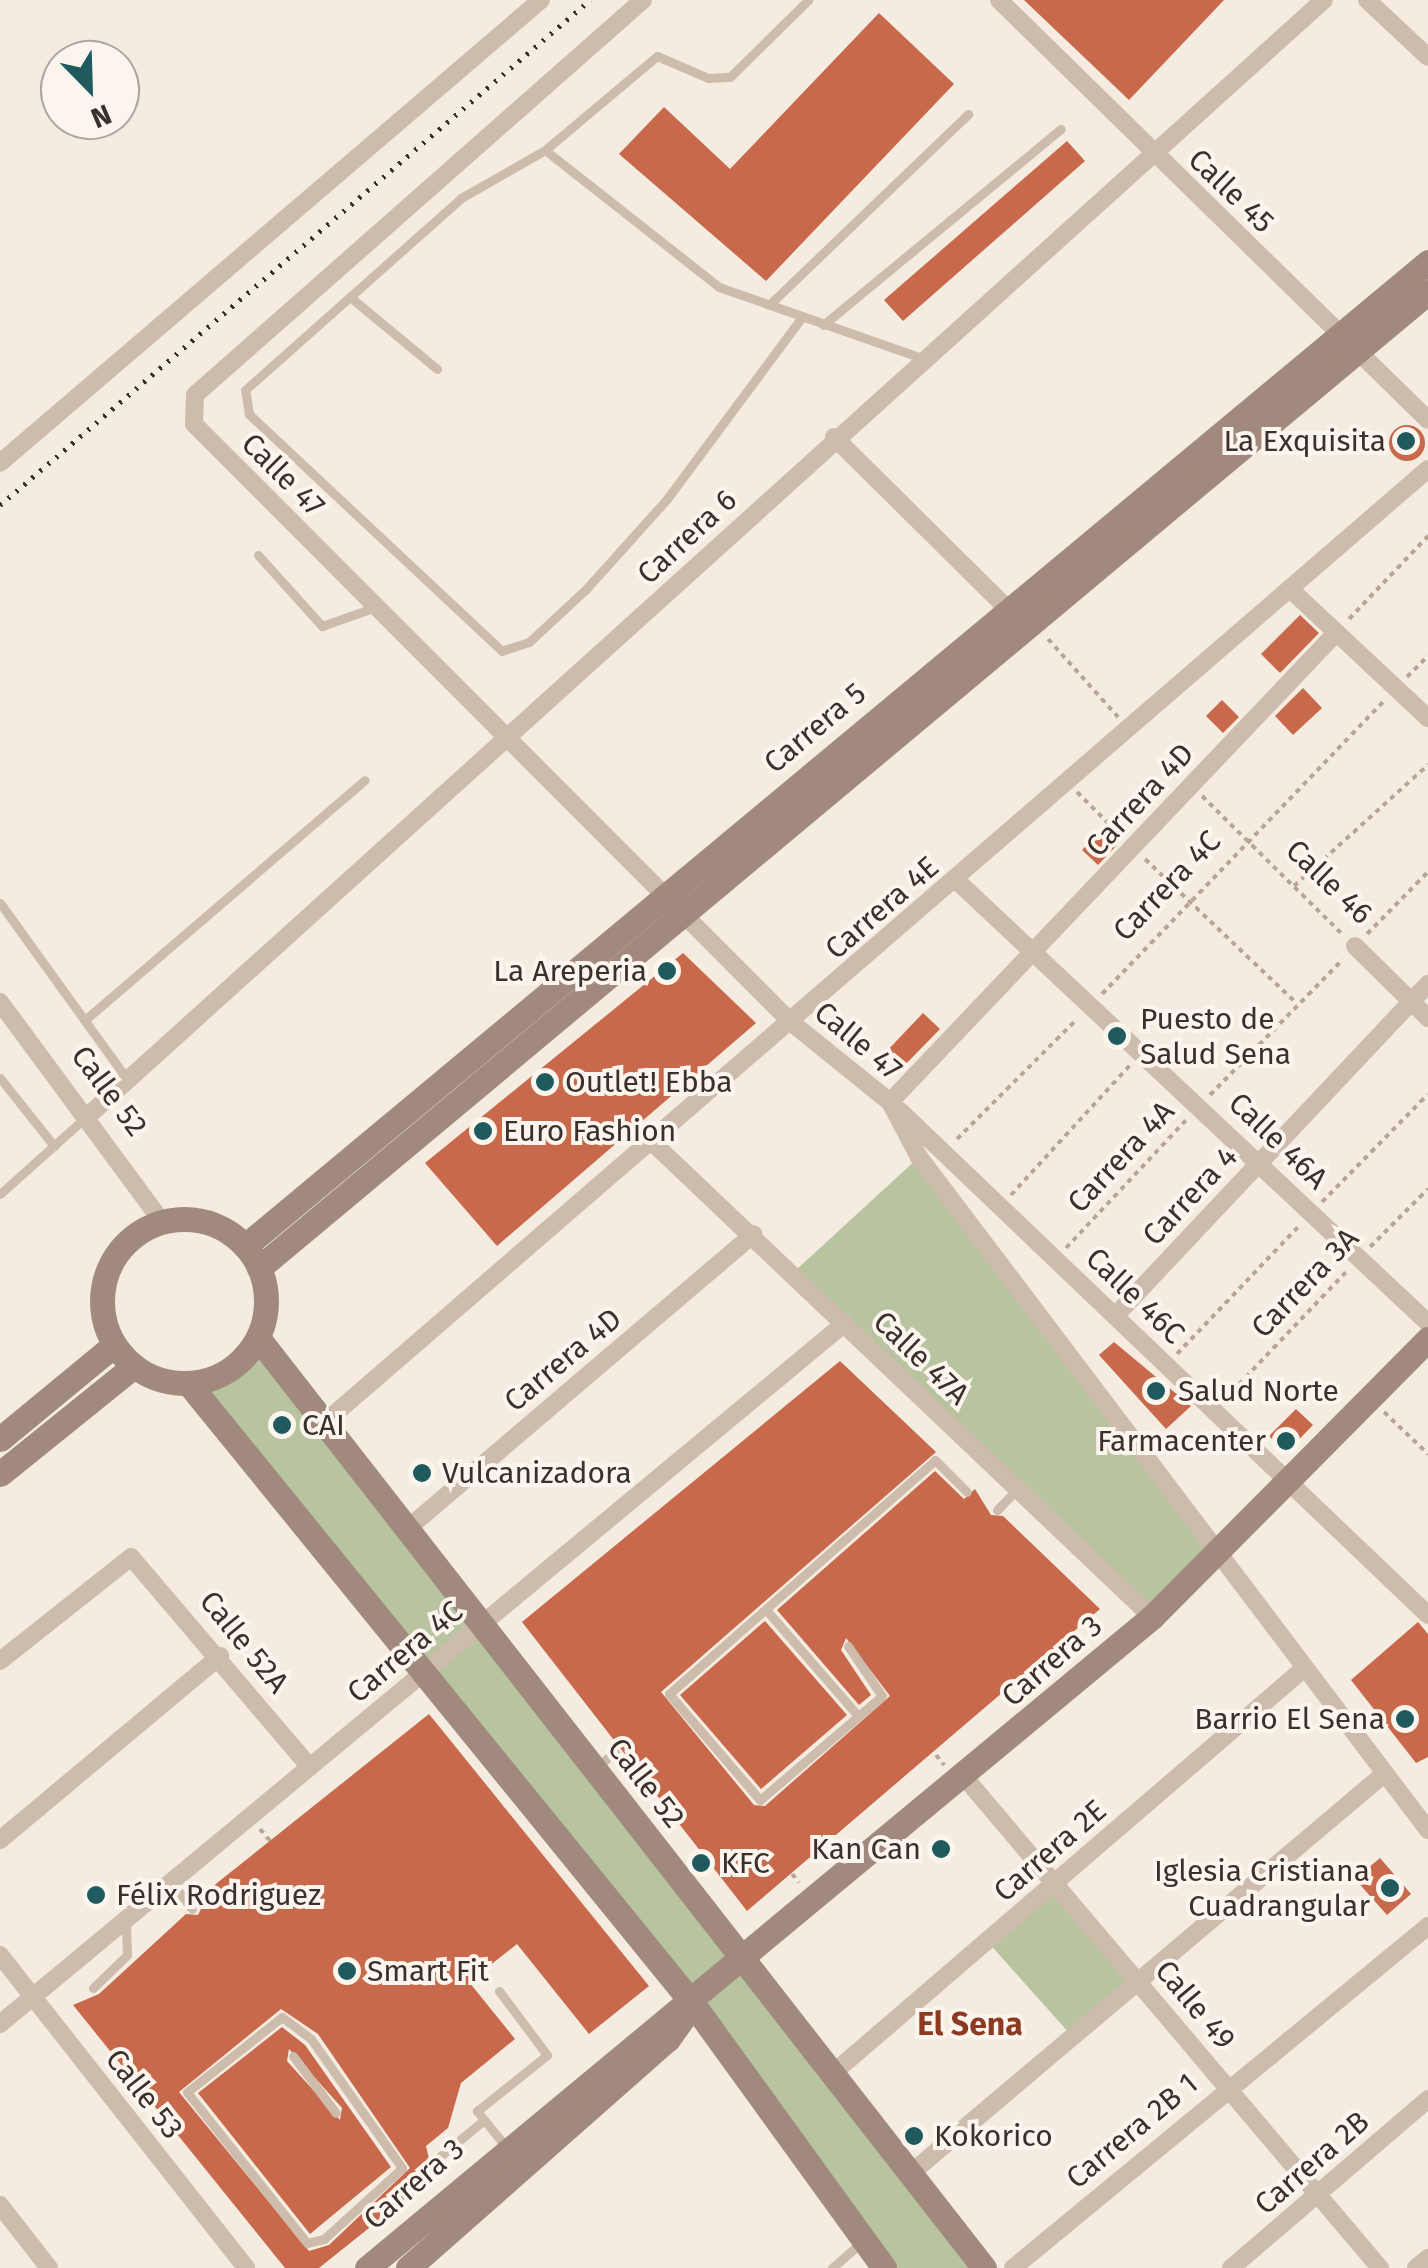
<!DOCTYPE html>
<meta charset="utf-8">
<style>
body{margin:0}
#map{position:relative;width:1428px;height:2268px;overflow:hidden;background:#f4ebe1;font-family:"Fira Sans",sans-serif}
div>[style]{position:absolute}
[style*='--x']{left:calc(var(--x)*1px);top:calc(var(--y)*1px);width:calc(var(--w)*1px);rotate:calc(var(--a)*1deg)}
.green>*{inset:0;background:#b8c4a0}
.building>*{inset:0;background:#c8694b}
.round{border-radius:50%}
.path>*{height:4px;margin-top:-2px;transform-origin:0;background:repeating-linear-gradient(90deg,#b9a596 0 5px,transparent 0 10px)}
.lane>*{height:9px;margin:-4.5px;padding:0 4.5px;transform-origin:4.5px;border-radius:4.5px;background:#cdbbac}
.street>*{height:18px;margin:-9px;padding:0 9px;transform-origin:9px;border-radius:9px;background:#cdbbac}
.secondary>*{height:25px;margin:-12.5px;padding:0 12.5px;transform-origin:12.5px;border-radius:12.5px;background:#a18a7d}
.secondary>.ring{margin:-12.5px;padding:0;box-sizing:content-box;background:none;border:25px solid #a18a7d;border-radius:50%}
.rail>*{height:5px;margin-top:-2.5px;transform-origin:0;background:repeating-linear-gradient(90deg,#3b302b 0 2.5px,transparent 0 10.5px)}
.dots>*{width:28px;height:28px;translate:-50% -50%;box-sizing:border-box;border:5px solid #fbf5ee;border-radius:50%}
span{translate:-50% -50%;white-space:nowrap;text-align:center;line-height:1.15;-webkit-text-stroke:8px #fbf5ee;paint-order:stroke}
.street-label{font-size:30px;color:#3b302b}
.poi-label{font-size:30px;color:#3b302b}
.right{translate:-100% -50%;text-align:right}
.left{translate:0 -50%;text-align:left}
.neighbourhood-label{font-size:32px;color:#8c3b22;font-weight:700}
.north{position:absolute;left:40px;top:40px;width:100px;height:100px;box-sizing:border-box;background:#fbf5ee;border:2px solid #aea6a0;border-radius:50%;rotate:157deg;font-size:28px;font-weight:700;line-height:40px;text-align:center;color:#3b302b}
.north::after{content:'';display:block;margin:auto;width:35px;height:45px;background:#1f5a5e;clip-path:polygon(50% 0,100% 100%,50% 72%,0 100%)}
</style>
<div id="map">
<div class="green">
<div style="clip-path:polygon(919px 1157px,1216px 1559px,1152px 1617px,795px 1271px)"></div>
<div style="clip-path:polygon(258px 1338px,984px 2268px,884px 2268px,693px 2004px,189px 1384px,230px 1369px)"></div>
<div style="clip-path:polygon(1055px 1883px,1136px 1978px,1071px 2035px,987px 1941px)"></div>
</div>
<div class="building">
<div style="clip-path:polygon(1024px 0,1224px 0,1129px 100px)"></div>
<div style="clip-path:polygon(879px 13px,954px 84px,766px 281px,619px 154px,664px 107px,730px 169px)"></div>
<div style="clip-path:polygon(1067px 141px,1085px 161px,903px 321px,884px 300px)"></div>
<div class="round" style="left:1389px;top:425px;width:36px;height:36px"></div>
<div style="clip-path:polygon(1300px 615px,1319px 633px,1280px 673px,1261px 654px)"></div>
<div style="clip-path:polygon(1303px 688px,1322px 708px,1293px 735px,1275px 716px)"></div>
<div style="clip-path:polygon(1222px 700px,1239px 717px,1223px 733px,1206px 716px)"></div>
<div style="clip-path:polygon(1102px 829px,1118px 844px,1098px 865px,1082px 850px)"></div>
<div style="clip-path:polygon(683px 953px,756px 1023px,497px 1246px,425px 1163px)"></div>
<div style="clip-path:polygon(923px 1013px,940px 1029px,900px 1070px,883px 1055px)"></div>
<div style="clip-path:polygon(1114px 1342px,1191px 1406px,1166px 1429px,1099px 1355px)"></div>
<div style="clip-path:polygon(840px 1361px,936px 1452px,661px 1692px,754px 1805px,765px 1806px,890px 1696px,846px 1638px,841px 1650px,871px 1695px,859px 1705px,777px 1610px,935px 1471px,964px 1499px,975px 1489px,991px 1515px,1003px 1516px,1100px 1609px,747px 1911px,522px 1622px)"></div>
<div style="clip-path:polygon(1296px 1409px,1313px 1425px,1286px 1453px,1269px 1436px)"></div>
<div style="clip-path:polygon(765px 1621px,847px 1715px,761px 1789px,680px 1695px)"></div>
<div style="clip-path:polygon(1418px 1622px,1428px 1634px,1428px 1757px,1416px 1763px,1351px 1680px)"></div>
<div style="clip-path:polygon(evenodd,429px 1714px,649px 1986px,589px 2034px,517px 1944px,469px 1982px,515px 2039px,461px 2083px,448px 2128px,426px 2146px,430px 2163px,444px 2168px,319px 2268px,285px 2268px,73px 2005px,99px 1994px,186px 1914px,198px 1915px,212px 1887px,429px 1714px,281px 2009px,318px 2034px,410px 2168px,329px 2245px,309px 2251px,179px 2092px,281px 2009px)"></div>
<div style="clip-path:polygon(1380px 1858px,1411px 1894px,1387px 1915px,1355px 1879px)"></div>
<div style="clip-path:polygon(evenodd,282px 2027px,305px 2045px,391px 2167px,310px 2234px,198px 2093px,282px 2027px,289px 2049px,342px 2108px,340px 2120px,287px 2061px,289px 2049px)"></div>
</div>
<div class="path">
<div style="--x:1349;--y:619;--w:115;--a:-46.4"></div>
<div style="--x:1048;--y:639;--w:105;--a:48.1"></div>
<div style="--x:1407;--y:677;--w:30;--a:-45"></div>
<div style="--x:1077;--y:792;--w:61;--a:45"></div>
<div style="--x:1202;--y:796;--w:195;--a:44.6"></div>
<div style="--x:1145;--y:859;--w:210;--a:43.6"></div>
<div style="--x:1294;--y:886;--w:181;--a:-42.1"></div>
<div style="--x:1367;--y:934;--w:87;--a:-45.5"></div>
<div style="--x:1102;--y:994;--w:405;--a:-46.1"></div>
<div style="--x:1210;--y:1095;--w:190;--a:-45.6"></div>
<div style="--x:957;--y:1139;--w:170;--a:-45"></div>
<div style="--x:1011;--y:1195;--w:176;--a:-47.5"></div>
<div style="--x:1322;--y:1202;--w:151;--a:-45.5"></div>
<div style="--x:1370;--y:1247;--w:82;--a:-45"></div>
<div style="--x:1066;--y:1248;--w:175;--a:-46.8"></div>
<div style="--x:1177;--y:1354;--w:175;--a:-46.4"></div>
<div style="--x:1225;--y:1399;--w:175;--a:-46.4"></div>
<div style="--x:1384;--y:1412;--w:61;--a:43.7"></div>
<div style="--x:936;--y:1755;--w:13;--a:51"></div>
<div style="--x:260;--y:1829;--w:16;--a:50"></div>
<div style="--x:792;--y:1874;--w:11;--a:49"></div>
</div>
<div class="lane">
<div style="--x:545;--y:150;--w:146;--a:-40"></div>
<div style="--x:657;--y:56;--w:56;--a:23.3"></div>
<div style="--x:708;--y:78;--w:22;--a:-3"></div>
<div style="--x:730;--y:77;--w:110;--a:-44.6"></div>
<div style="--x:350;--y:297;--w:113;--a:39.6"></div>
<div style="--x:769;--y:305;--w:276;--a:-43.8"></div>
<div style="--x:802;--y:317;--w:227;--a:126.6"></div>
<div style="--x:667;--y:499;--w:122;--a:132"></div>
<div style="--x:585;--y:590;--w:76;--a:137.1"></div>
<div style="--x:529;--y:642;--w:28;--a:162"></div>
<div style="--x:502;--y:651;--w:347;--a:-136.9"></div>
<div style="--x:249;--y:414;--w:24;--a:-99"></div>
<div style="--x:245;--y:390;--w:289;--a:-41.6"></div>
<div style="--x:461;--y:198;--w:97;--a:-29.7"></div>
<div style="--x:545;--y:150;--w:221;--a:38.2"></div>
<div style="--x:719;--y:287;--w:215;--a:19.3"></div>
<div style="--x:823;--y:325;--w:308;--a:-39.5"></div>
<div style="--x:258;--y:555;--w:96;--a:48"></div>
<div style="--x:322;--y:626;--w:57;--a:-19.4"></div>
<div style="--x:0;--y:903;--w:217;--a:54.2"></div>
<div style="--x:86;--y:1019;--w:367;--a:-40.6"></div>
<div style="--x:0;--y:1078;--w:87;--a:51.5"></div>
<div style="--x:0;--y:1194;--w:117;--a:-41.9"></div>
<div style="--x:997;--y:1510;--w:29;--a:-46"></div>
<div style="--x:768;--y:1612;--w:138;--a:49.1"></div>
<div style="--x:848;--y:1646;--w:60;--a:55.8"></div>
<div style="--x:882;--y:1696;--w:160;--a:139.6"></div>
<div style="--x:760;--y:1800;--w:140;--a:-130.6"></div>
<div style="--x:669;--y:1694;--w:354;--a:-41.3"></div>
<div style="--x:935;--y:1460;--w:45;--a:45"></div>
<div style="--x:596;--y:1767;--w:24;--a:-38"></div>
<div style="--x:171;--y:1882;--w:34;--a:52"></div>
<div style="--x:93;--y:1988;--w:47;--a:-44.1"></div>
<div style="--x:127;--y:1955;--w:34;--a:-92"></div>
<div style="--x:499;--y:1991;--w:80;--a:53.1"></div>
<div style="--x:547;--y:2055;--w:90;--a:141.3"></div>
<div style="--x:477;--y:2111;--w:48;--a:51"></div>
<div style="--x:282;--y:2017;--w:36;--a:37"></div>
<div style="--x:311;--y:2039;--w:158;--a:54.8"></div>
<div style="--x:402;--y:2168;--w:105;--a:137.7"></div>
<div style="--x:324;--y:2239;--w:17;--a:167"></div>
<div style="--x:307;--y:2243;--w:193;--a:-128.5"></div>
<div style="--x:187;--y:2092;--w:121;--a:-38.3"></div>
<div style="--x:293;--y:2056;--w:71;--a:53"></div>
<div style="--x:437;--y:2159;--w:61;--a:-39.7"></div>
<div style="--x:832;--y:2268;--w:37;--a:-41"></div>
</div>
<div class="street">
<div style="--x:643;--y:0;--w:597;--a:138.6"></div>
<div style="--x:195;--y:395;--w:29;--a:92"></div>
<div style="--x:194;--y:424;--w:846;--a:45.05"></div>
<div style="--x:792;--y:1023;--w:126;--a:38.9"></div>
<div style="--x:890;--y:1102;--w:62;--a:62.2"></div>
<div style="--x:919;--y:1157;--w:844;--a:52.9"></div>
<div style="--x:999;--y:0;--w:600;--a:44.39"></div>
<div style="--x:1367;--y:0;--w:83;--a:43.1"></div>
<div style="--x:834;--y:437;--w:246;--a:44.7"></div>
<div style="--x:0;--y:463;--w:712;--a:-40.56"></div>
<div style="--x:1290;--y:589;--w:189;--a:43.1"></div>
<div style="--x:956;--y:880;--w:647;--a:43.18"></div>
<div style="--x:1355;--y:946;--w:103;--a:44.6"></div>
<div style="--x:0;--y:1002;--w:273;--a:53.6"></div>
<div style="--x:890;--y:1102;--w:647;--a:-46.44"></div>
<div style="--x:900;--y:1111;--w:730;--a:43.67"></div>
<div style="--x:89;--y:1115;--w:1664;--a:-42.08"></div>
<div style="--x:651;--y:1141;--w:691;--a:43.53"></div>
<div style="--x:1116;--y:1315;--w:455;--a:-46.7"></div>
<div style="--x:324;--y:1423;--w:1459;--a:-40.83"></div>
<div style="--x:407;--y:1529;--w:455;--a:-40.4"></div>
<div style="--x:0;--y:1661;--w:167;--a:-38.4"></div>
<div style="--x:131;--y:1557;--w:276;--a:49.6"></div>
<div style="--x:966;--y:1779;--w:641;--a:49.75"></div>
<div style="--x:0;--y:1840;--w:287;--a:-39.9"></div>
<div style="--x:0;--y:1955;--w:398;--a:51.8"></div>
<div style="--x:0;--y:2024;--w:1098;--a:-39.68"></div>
<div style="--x:832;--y:2074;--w:620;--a:-40.68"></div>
<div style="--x:910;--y:2174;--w:620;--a:-40.16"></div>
<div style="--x:0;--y:2205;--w:80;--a:52.1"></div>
<div style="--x:1013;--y:2268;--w:538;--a:-39.49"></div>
<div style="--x:1231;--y:2268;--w:260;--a:-40.6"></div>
<div style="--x:1416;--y:2268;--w:16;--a:-40"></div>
</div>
<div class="secondary">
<div class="ring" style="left:102px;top:1219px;width:139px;height:139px"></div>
<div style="--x:245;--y:1246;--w:1539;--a:-39.75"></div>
<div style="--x:259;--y:1268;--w:1523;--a:-39.86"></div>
<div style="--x:258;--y:1338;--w:1180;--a:52.02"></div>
<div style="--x:189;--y:1384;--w:799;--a:50.89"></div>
<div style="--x:693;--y:2004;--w:326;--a:54.1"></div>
<div style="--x:0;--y:1439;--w:148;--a:-39.5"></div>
<div style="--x:0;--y:1474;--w:172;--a:-38.9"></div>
<div style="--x:367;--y:2268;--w:1020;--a:-39.67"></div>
<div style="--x:1152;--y:1617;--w:392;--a:-45.2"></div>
<div style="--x:408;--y:2268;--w:346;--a:-41.4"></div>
<div style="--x:668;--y:2039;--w:43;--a:-54.5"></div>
</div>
<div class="rail">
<div style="--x:0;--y:505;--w:777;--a:-40.56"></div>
</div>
<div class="dots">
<div style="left:1406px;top:441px;background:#1f5a5e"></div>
<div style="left:667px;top:971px;background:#1f5a5e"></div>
<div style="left:1117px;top:1036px;background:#1f5a5e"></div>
<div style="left:545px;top:1082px;background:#1f5a5e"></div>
<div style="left:483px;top:1131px;background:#1f5a5e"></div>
<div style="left:1156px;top:1391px;background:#1f5a5e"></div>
<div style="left:282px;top:1425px;background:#1f5a5e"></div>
<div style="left:1286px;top:1441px;background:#1f5a5e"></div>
<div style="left:422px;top:1473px;background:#1f5a5e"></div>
<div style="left:1405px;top:1719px;background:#1f5a5e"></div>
<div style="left:941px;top:1849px;background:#1f5a5e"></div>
<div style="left:701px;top:1863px;background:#1f5a5e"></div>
<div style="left:1390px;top:1888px;background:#1f5a5e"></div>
<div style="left:96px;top:1895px;background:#1f5a5e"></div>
<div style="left:347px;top:1971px;background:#1f5a5e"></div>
<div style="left:914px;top:2136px;background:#1f5a5e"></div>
</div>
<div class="street-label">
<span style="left:1231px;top:191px;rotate:44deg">Calle 45</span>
<span style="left:283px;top:475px;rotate:45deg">Calle 47</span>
<span style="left:687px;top:537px;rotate:-43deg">Carrera 6</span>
<span style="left:815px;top:728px;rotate:-40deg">Carrera 5</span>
<span style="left:1140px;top:800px;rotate:-47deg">Carrera 4D</span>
<span style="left:1329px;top:882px;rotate:44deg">Calle 46</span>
<span style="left:1167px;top:886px;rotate:-46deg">Carrera 4C</span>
<span style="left:882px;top:908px;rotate:-41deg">Carrera 4E</span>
<span style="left:858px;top:1041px;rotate:40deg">Calle 47</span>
<span style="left:109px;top:1091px;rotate:53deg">Calle 52</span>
<span style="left:1278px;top:1141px;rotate:44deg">Calle 46A</span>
<span style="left:1121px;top:1157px;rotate:-47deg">Carrera 4A</span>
<span style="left:1190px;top:1196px;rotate:-47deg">Carrera 4</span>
<span style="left:1305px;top:1283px;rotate:-46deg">Carrera 3A</span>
<span style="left:1135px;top:1296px;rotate:44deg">Calle 46C</span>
<span style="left:921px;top:1358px;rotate:44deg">Calle 47A</span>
<span style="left:563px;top:1360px;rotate:-40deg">Carrera 4D</span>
<span style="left:244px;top:1642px;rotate:51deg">Calle 52A</span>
<span style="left:405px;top:1652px;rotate:-40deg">Carrera 4C</span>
<span style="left:1052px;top:1661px;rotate:-41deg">Carrera 3</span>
<span style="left:646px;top:1783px;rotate:52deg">Calle 52</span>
<span style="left:1050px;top:1851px;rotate:-41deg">Carrera 2E</span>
<span style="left:1195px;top:2005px;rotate:50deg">Calle 49</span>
<span style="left:144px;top:2094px;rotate:52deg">Calle 53</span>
<span style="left:1132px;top:2131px;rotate:-40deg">Carrera 2B 1</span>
<span style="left:1312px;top:2163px;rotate:-41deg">Carrera 2B</span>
<span style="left:414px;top:2184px;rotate:-41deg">Carrera 3</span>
</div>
<div class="poi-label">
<span class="right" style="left:1386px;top:441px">La Exquisita</span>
<span class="right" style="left:647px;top:971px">La Areperia</span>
<span class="left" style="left:1140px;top:1036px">Puesto de<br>Salud Sena</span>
<span class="left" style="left:565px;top:1082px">Outlet! Ebba</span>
<span class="left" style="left:503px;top:1131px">Euro Fashion</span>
<span class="left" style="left:1178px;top:1391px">Salud Norte</span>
<span class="left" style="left:302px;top:1425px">CAI</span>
<span class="right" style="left:1266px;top:1441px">Farmacenter</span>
<span class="left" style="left:442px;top:1473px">Vulcanizadora</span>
<span class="right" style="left:1385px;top:1719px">Barrio El Sena</span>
<span class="right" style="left:921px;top:1849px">Kan Can</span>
<span class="left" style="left:721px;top:1863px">KFC</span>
<span class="right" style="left:1370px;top:1888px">Iglesia Cristiana<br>Cuadrangular</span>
<span class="left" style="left:116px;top:1895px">Félix Rodriguez</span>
<span class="left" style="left:367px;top:1971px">Smart Fit</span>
<span class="left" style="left:934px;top:2136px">Kokorico</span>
</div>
<div class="neighbourhood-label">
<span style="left:970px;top:2024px">El Sena</span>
</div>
<div class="north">N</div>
</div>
